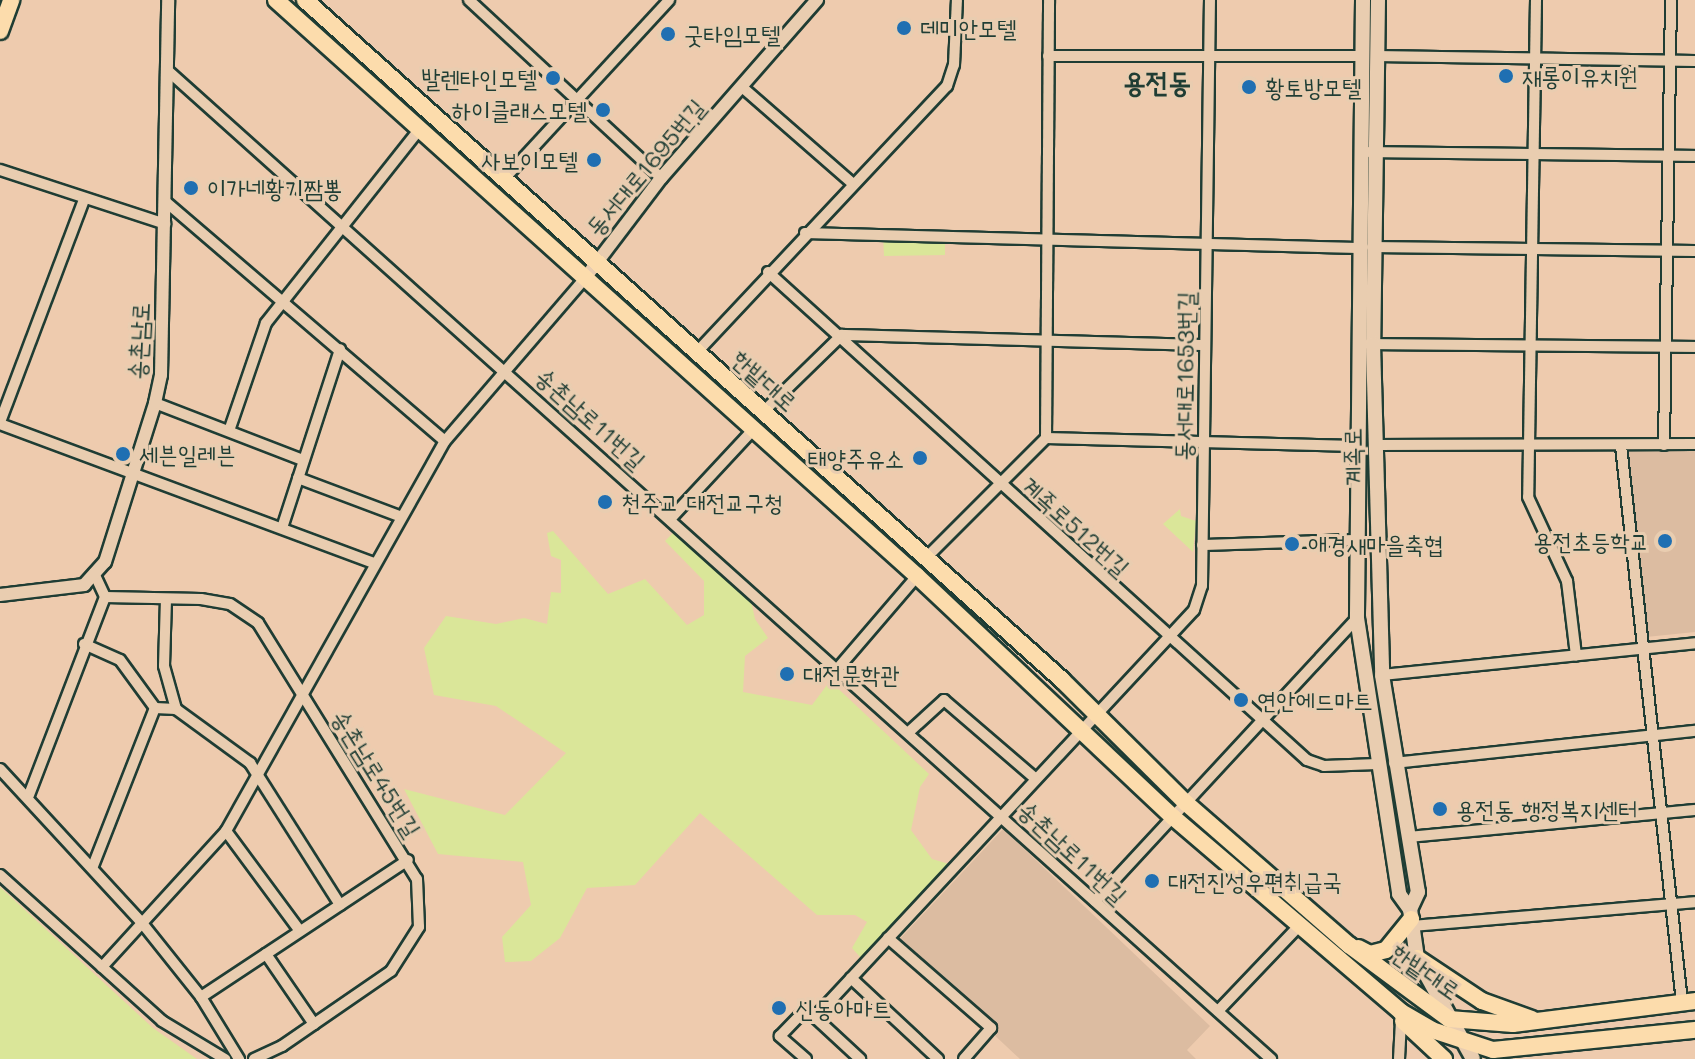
<!DOCTYPE html>
<meta charset="utf-8">
<style>
body{margin:0}
#map{position:relative;width:1695px;height:1059px;overflow:hidden;background:#eecbae;font-family:Mali,"Poor Story",sans-serif}
div>[style]{position:absolute}
[style*='--x']{left:calc(var(--x)*1px);top:calc(var(--y)*1px);width:calc(var(--w)*1px);rotate:calc(var(--a)*1deg)}
.built>*{inset:0;background:#dcbca1}
.green>*{inset:0;background:#dae699}
.roads{filter:drop-shadow(2px 0 #1f3d34) drop-shadow(-2px 0 #1f3d34) drop-shadow(0 2px #1f3d34) drop-shadow(0 -2px #1f3d34)}
.minor>*{height:10px;margin:-5px;padding:0 5px;transform-origin:5px;border-radius:5px;background:#e9cdb0}
.tertiary>*{height:12px;margin:-6px;padding:0 6px;transform-origin:6px;border-radius:6px;background:#e9cdb0}
.secondary>*{height:14px;margin:-7px;padding:0 7px;transform-origin:7px;border-radius:7px;background:#e9cdb0}
.primary>*{height:16px;margin:-8px;padding:0 8px;transform-origin:8px;border-radius:8px;background:#fcdcac}
.dots>*{width:22px;height:22px;translate:-50% -50%;box-sizing:border-box;border:4px solid #e9cdb0;border-radius:50%}
span{translate:-50% -50%;white-space:nowrap;text-align:center;line-height:1.15;-webkit-text-stroke:6px #e9cdb0;paint-order:stroke}
.poi-label{font-size:24px;color:#1f3d34}
.left{translate:0 -50%;text-align:left}
.right{translate:-100% -50%;text-align:right}
.street-label{font-size:24px;color:#1f3d34}
.quarter-label{font-size:28px;color:#1f3d34;font-weight:700}
</style>
<div id="map">
<div class="built">
<div style="clip-path:polygon(1626px 450px,1695px 451px,1695px 632px,1646px 637px)"></div>
<div style="clip-path:polygon(1003px 829px,1210px 1026px,1187px 1050px,1196px 1059px,1020px 1059px,896px 943px)"></div>
</div>
<div class="green">
<div style="clip-path:polygon(883px 234px,945px 237px,945px 255px,884px 256px)"></div>
<div style="clip-path:polygon(1180px 509px,1181px 516px,1196px 521px,1193px 552px,1163px 524px)"></div>
<div style="clip-path:polygon(677px 529px,750px 596px,755px 619px,768px 638px,745px 656px,743px 692px,812px 705px,830px 681px,929px 774px,920px 787px,911px 830px,932px 859px,949px 864px,861px 958px,852px 948px,867px 922px,855px 915px,817px 915px,700px 813px,635px 885px,587px 888px,560px 938px,531px 961px,505px 962px,502px 937px,531px 905px,523px 862px,438px 854px,404px 789px,505px 815px,566px 753px,496px 706px,434px 695px,424px 648px,446px 616px,496px 624px,524px 618px,547px 624px,551px 592px,561px 593px,561px 560px,551px 556px,547px 533px,553px 531px,608px 594px,645px 579px,687px 625px,704px 615px,704px 581px,665px 541px)"></div>
<div style="clip-path:polygon(0 887px,153px 1028px,197px 1059px,0 1059px)"></div>
</div>
<div class="roads">
<div class="minor">
<div style="--x:469;--y:0;--w:262;--a:42.8"></div>
<div style="--x:1536;--y:0;--w:497;--a:90.9"></div>
<div style="--x:1528;--y:497;--w:93;--a:65.1"></div>
<div style="--x:1567;--y:581;--w:75;--a:83.1"></div>
<div style="--x:1048;--y:56;--w:315;--a:0"></div>
<div style="--x:1376;--y:56;--w:319;--a:0.9"></div>
<div style="--x:166;--y:69;--w:1484;--a:41.86"></div>
<div style="--x:742;--y:87;--w:146;--a:41.1"></div>
<div style="--x:1369;--y:152;--w:326;--a:0.7"></div>
<div style="--x:0;--y:170;--w:174;--a:18.1"></div>
<div style="--x:505;--y:178;--w:242;--a:-47.3"></div>
<div style="--x:166;--y:202;--w:367;--a:40.6"></div>
<div style="--x:805;--y:233;--w:553;--a:1.55"></div>
<div style="--x:1372;--y:247;--w:323;--a:0.7"></div>
<div style="--x:768;--y:272;--w:727;--a:42.16"></div>
<div style="--x:1307;--y:760;--w:18;--a:19"></div>
<div style="--x:1324;--y:766;--w:53;--a:-2.2"></div>
<div style="--x:1369;--y:344;--w:326;--a:0.5"></div>
<div style="--x:697;--y:352;--w:365;--a:-46.8"></div>
<div style="--x:947;--y:86;--w:22;--a:-72"></div>
<div style="--x:954;--y:65;--w:65;--a:-87.4"></div>
<div style="--x:155;--y:403;--w:159;--a:21.1"></div>
<div style="--x:764;--y:411;--w:109;--a:-44.3"></div>
<div style="--x:842;--y:335;--w:363;--a:1.6"></div>
<div style="--x:0;--y:422;--w:237;--a:-69.3"></div>
<div style="--x:0;--y:424;--w:398;--a:20.4"></div>
<div style="--x:229;--y:431;--w:114;--a:-71.1"></div>
<div style="--x:266;--y:323;--w:248;--a:-51.6"></div>
<div style="--x:1046;--y:438;--w:310;--a:1.5"></div>
<div style="--x:1374;--y:445;--w:321;--a:-0.2"></div>
<div style="--x:1664;--y:445;--w:445;--a:-89.1"></div>
<div style="--x:1621;--y:446;--w:559;--a:83.74"></div>
<div style="--x:298;--y:478;--w:108;--a:20.6"></div>
<div style="--x:672;--y:517;--w:117;--a:-47.1"></div>
<div style="--x:282;--y:528;--w:188;--a:-72"></div>
<div style="--x:1202;--y:545;--w:154;--a:-1.9"></div>
<div style="--x:926;--y:558;--w:170;--a:-45"></div>
<div style="--x:1046;--y:438;--w:438;--a:-89.6"></div>
<div style="--x:94;--y:573;--w:26;--a:65"></div>
<div style="--x:105;--y:597;--w:96;--a:1.2"></div>
<div style="--x:201;--y:599;--w:29;--a:10"></div>
<div style="--x:230;--y:604;--w:34;--a:34"></div>
<div style="--x:258;--y:623;--w:301;--a:58.2"></div>
<div style="--x:417;--y:879;--w:48;--a:87.6"></div>
<div style="--x:419;--y:927;--w:52;--a:122.5"></div>
<div style="--x:391;--y:971;--w:132;--a:145.5"></div>
<div style="--x:282;--y:1046;--w:31;--a:155"></div>
<div style="--x:166;--y:599;--w:67;--a:91.7"></div>
<div style="--x:164;--y:666;--w:45;--a:74.4"></div>
<div style="--x:84;--y:644;--w:39;--a:24"></div>
<div style="--x:120;--y:660;--w:59;--a:53.9"></div>
<div style="--x:839;--y:667;--w:120;--a:-49.4"></div>
<div style="--x:1382;--y:675;--w:315;--a:-5.8"></div>
<div style="--x:155;--y:708;--w:21;--a:3"></div>
<div style="--x:176;--y:709;--w:92;--a:36.1"></div>
<div style="--x:250;--y:763;--w:168;--a:57.6"></div>
<div style="--x:910;--y:731;--w:46;--a:-42.4"></div>
<div style="--x:944;--y:700;--w:121;--a:40.7"></div>
<div style="--x:1394;--y:763;--w:303;--a:-6.1"></div>
<div style="--x:0;--y:769;--w:209;--a:47.3"></div>
<div style="--x:142;--y:923;--w:95;--a:51.4"></div>
<div style="--x:201;--y:997;--w:73;--a:58.5"></div>
<div style="--x:29;--y:795;--w:212;--a:-69"></div>
<div style="--x:226;--y:831;--w:124;--a:53.5"></div>
<div style="--x:1408;--y:837;--w:288;--a:-5.4"></div>
<div style="--x:93;--y:866;--w:170;--a:-68.6"></div>
<div style="--x:0;--y:875;--w:218;--a:42"></div>
<div style="--x:162;--y:1021;--w:74;--a:31.1"></div>
<div style="--x:1095;--y:901;--w:386;--a:-47.2"></div>
<div style="--x:1411;--y:926;--w:285;--a:-4.8"></div>
<div style="--x:888;--y:938;--w:137;--a:41.1"></div>
<div style="--x:991;--y:1028;--w:41;--a:131.1"></div>
<div style="--x:266;--y:954;--w:85;--a:55.6"></div>
<div style="--x:102;--y:967;--w:184;--a:-47.6"></div>
<div style="--x:226;--y:831;--w:447;--a:-60.7"></div>
<div style="--x:445;--y:441;--w:215;--a:-49.3"></div>
<div style="--x:851;--y:978;--w:119;--a:43"></div>
<div style="--x:201;--y:997;--w:248;--a:-33.5"></div>
<div style="--x:1218;--y:1011;--w:116;--a:-46.4"></div>
<div style="--x:815;--y:1017;--w:556;--a:-47.04"></div>
<div style="--x:1194;--y:610;--w:25;--a:-72"></div>
<div style="--x:1202;--y:586;--w:586;--a:-89.22"></div>
<div style="--x:806;--y:1059;--w:35;--a:-139"></div>
<div style="--x:780;--y:1036;--w:37;--a:-46"></div>
<div style="--x:806;--y:1009;--w:74;--a:42.8"></div>
<div style="--x:1399;--y:1059;--w:38;--a:-87"></div>
</div>
<div class="tertiary">
<div style="--x:585;--y:278;--w:126;--a:-52.8"></div>
<div style="--x:661;--y:178;--w:237;--a:-48.8"></div>
<div style="--x:0;--y:595;--w:85;--a:-6.8"></div>
<div style="--x:84;--y:585;--w:31;--a:-48"></div>
<div style="--x:105;--y:562;--w:167;--a:-72.5"></div>
<div style="--x:155;--y:403;--w:29;--a:-78"></div>
<div style="--x:161;--y:375;--w:375;--a:-88.9"></div>
</div>
<div class="secondary">
<div style="--x:1363;--y:0;--w:618;--a:90.56"></div>
<div style="--x:1357;--y:618;--w:279;--a:81.3"></div>
<div style="--x:1399;--y:894;--w:19;--a:54"></div>
<div style="--x:1378;--y:0;--w:344;--a:90.8"></div>
<div style="--x:1373;--y:344;--w:331;--a:88.4"></div>
<div style="--x:1382;--y:675;--w:220;--a:80.6"></div>
<div style="--x:1418;--y:892;--w:19;--a:115"></div>
<div style="--x:1410;--y:909;--w:49;--a:81.9"></div>
<div style="--x:1417;--y:958;--w:115;--a:61"></div>
</div>
<div class="primary">
<div style="--x:276;--y:0;--w:862;--a:41.94"></div>
<div style="--x:917;--y:576;--w:352;--a:43.3"></div>
<div style="--x:1173;--y:817;--w:300;--a:40.5"></div>
<div style="--x:1401;--y:1012;--w:36;--a:30"></div>
<div style="--x:1432;--y:1030;--w:64;--a:18.2"></div>
<div style="--x:1493;--y:1050;--w:203;--a:-5.7"></div>
<div style="--x:305;--y:0;--w:1018;--a:41.93"></div>
<div style="--x:1062;--y:680;--w:175;--a:44.8"></div>
<div style="--x:1186;--y:803;--w:216;--a:41.1"></div>
<div style="--x:1349;--y:945;--w:124;--a:36.5"></div>
<div style="--x:1449;--y:1019;--w:64;--a:4.5"></div>
<div style="--x:1513;--y:1024;--w:183;--a:-7.2"></div>
<div style="--x:0;--y:31;--w:33;--a:-70"></div>
<div style="--x:1358;--y:948;--w:13;--a:27"></div>
<div style="--x:1370;--y:954;--w:16;--a:-14"></div>
<div style="--x:1386;--y:950;--w:40;--a:-51"></div>
<div style="--x:1417;--y:958;--w:78;--a:33.5"></div>
<div style="--x:1482;--y:1001;--w:53;--a:19.8"></div>
<div style="--x:1403;--y:1021;--w:56;--a:42.8"></div>
</div>
</div>
<div class="dots">
<div style="left:904px;top:28px;background:#1f6fb2"></div>
<div style="left:668px;top:34px;background:#1f6fb2"></div>
<div style="left:1506px;top:76px;background:#1f6fb2"></div>
<div style="left:553px;top:78px;background:#1f6fb2"></div>
<div style="left:1249px;top:87px;background:#1f6fb2"></div>
<div style="left:603px;top:110px;background:#1f6fb2"></div>
<div style="left:594px;top:160px;background:#1f6fb2"></div>
<div style="left:191px;top:188px;background:#1f6fb2"></div>
<div style="left:123px;top:454px;background:#1f6fb2"></div>
<div style="left:920px;top:458px;background:#1f6fb2"></div>
<div style="left:605px;top:502px;background:#1f6fb2"></div>
<div style="left:1665px;top:541px;background:#1f6fb2"></div>
<div style="left:1292px;top:544px;background:#1f6fb2"></div>
<div style="left:787px;top:674px;background:#1f6fb2"></div>
<div style="left:1241px;top:700px;background:#1f6fb2"></div>
<div style="left:1440px;top:809px;background:#1f6fb2"></div>
<div style="left:1152px;top:881px;background:#1f6fb2"></div>
<div style="left:779px;top:1008px;background:#1f6fb2"></div>
</div>
<div class="poi-label">
<span class="left" style="left:920px;top:28px">데미안모텔</span>
<span class="left" style="left:684px;top:34px">굿타임모텔</span>
<span class="left" style="left:1522px;top:76px">재롱이유치원</span>
<span class="right" style="left:537px;top:78px">발렌타인모텔</span>
<span class="left" style="left:1265px;top:87px">황토방모텔</span>
<span class="right" style="left:587px;top:110px">하이클래스모텔</span>
<span class="right" style="left:578px;top:160px">사보이모텔</span>
<span class="left" style="left:207px;top:188px">이가네황기짬뽕</span>
<span class="left" style="left:139px;top:454px">세븐일레븐</span>
<span class="right" style="left:904px;top:458px">태양주유소</span>
<span class="left" style="left:621px;top:502px">천주교 대전교구청</span>
<span class="right" style="left:1649px;top:541px">용전초등학교</span>
<span class="left" style="left:1308px;top:544px">애경새마을축협</span>
<span class="left" style="left:803px;top:674px">대전문학관</span>
<span class="left" style="left:1257px;top:700px">연안에드마트</span>
<span class="left" style="left:1456px;top:809px">용전동 행정복지센터</span>
<span class="left" style="left:1168px;top:881px">대전진성우편취급국</span>
<span class="left" style="left:795px;top:1008px">신동아마트</span>
</div>
<div class="street-label">
<span style="left:645px;top:167px;rotate:-50deg">동서대로1695번길</span>
<span style="left:138px;top:341px;rotate:-87deg">송촌남로</span>
<span style="left:1184px;top:376px;rotate:-89deg">동서대로1653번길</span>
<span style="left:765px;top:380px;rotate:42deg">한밭대로</span>
<span style="left:591px;top:418px;rotate:42deg">송촌남로11번길</span>
<span style="left:1352px;top:457px;rotate:-91deg">계족로</span>
<span style="left:1076px;top:526px;rotate:42deg">계족로512번길</span>
<span style="left:377px;top:773px;rotate:58deg">송촌남로45번길</span>
<span style="left:1073px;top:852px;rotate:43deg">송촌남로11번길</span>
<span style="left:1426px;top:971px;rotate:35deg">한밭대로</span>
</div>
<div class="quarter-label">
<span style="left:1157px;top:81px">용전동</span>
</div>
</div>
